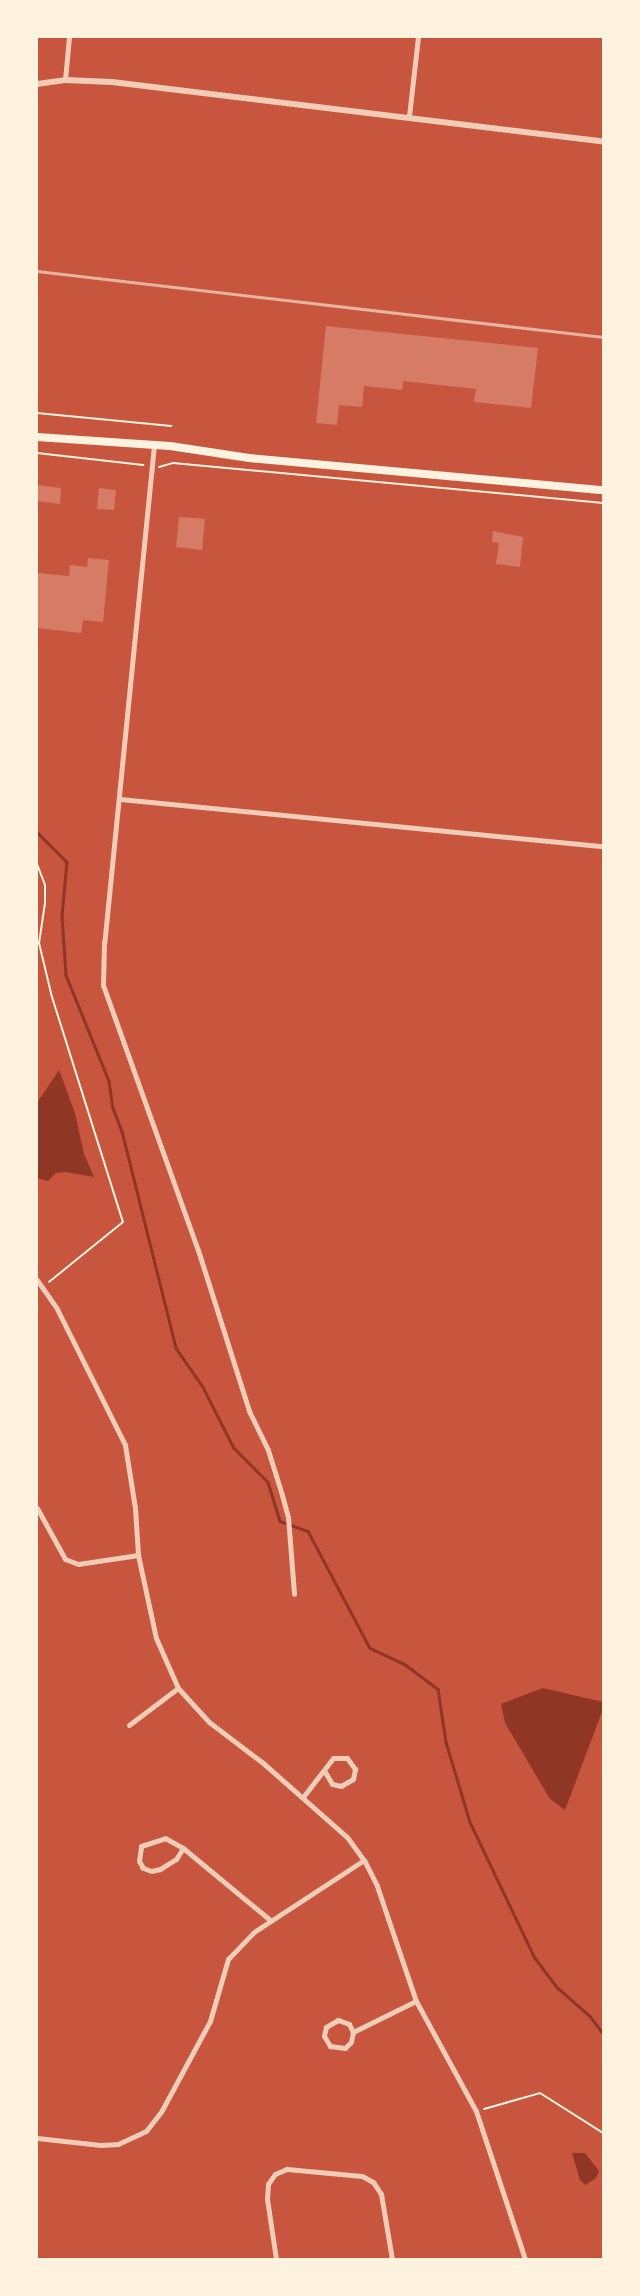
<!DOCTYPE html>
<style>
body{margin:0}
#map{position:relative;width:640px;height:2296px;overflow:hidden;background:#c8553d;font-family:"Space Grotesk",sans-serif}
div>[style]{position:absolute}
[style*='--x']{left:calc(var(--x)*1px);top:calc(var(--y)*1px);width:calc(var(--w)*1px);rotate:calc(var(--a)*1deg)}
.water>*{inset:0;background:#8f3625}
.stream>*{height:2.5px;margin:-1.25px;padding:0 1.25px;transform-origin:1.25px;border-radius:1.25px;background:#8f3625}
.building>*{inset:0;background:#d67c66}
.path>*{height:2px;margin:-1px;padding:0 1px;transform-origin:1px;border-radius:1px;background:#fff3e0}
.minor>*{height:5px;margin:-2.5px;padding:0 2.5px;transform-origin:2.5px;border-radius:2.5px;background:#f1ccb7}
.tertiary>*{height:6px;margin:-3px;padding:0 3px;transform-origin:3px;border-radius:3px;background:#f1ccb7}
.primary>*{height:8px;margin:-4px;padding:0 4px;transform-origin:4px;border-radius:4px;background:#fff3e0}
.rail>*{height:2.5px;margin:-1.25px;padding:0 1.25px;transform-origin:1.25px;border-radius:1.25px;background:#e9b49f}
span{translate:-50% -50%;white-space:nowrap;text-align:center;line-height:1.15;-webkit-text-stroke:6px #fff3e0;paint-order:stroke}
.frame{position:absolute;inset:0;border:38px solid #fff3e0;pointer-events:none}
</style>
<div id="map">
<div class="water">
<div style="clip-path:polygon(59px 1070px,75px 1113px,84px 1154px,94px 1177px,66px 1172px,56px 1173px,48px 1181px,37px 1178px,37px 1103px)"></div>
<div style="clip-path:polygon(543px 1688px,603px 1702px,603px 1709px,565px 1810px,550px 1799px,505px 1723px,501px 1704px)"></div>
<div style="clip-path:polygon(572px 2153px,585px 2153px,599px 2171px,596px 2178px,585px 2185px,580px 2180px)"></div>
</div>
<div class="stream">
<div style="--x:37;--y:832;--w:42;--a:45"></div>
<div style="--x:67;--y:862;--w:54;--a:95.3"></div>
<div style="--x:62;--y:916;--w:59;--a:86.1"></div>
<div style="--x:66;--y:975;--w:114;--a:67.9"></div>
<div style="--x:109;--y:1081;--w:27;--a:82"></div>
<div style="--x:113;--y:1108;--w:25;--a:69"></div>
<div style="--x:122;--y:1131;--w:224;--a:76"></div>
<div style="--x:176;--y:1348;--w:47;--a:55.3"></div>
<div style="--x:203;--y:1387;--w:68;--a:63.1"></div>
<div style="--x:234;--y:1448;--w:48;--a:45"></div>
<div style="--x:268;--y:1482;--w:41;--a:72.9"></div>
<div style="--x:280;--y:1521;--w:30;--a:20"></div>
<div style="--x:308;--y:1531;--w:132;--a:62.1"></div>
<div style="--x:370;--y:1648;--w:40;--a:25"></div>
<div style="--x:406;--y:1665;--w:40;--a:37"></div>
<div style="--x:438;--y:1689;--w:54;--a:81.4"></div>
<div style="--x:446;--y:1742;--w:84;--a:73.3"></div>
<div style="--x:470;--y:1822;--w:151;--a:64.5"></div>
<div style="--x:535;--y:1958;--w:38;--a:53"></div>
<div style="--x:558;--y:1988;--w:43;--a:41.2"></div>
<div style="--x:590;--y:2016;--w:21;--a:53"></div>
</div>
<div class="building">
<div style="clip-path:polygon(326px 326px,538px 348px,531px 408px,474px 402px,476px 389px,403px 381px,402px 390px,364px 386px,362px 407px,339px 405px,337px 425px,316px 423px)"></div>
<div style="clip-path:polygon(37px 485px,61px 488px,60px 504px,37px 501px)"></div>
<div style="clip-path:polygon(99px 488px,116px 490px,114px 510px,97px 509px)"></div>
<div style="clip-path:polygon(179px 517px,205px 519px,202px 550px,176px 547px)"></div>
<div style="clip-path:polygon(493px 531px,523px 537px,520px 567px,496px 564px,499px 543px,492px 542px)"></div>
<div style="clip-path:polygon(88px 558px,109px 560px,103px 622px,83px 620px,81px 633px,37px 628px,37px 573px,69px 576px,70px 565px,87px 567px)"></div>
</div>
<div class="path">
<div style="--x:37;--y:413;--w:135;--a:5.5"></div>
<div style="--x:37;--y:453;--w:107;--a:6.5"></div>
<div style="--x:159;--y:467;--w:15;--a:-16"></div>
<div style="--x:173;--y:463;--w:432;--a:5.3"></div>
<div style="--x:37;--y:864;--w:22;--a:69"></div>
<div style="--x:45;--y:885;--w:18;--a:90"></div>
<div style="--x:45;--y:903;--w:40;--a:98.5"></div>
<div style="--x:39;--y:943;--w:56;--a:76.5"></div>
<div style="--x:52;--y:997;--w:236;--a:72.5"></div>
<div style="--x:123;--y:1222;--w:95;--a:141"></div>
<div style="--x:484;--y:2109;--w:58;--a:-15.9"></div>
<div style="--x:540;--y:2093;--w:75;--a:32.4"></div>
</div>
<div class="minor">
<div style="--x:65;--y:80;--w:43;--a:-84.7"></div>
<div style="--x:409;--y:116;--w:80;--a:-83.5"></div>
<div style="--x:154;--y:445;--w:500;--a:95.7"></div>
<div style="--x:104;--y:942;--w:43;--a:91.3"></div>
<div style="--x:103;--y:985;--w:282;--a:70.3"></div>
<div style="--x:198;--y:1250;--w:169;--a:72.4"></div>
<div style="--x:249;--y:1411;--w:43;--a:64"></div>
<div style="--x:268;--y:1450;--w:47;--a:72.7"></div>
<div style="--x:282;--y:1495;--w:23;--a:75"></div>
<div style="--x:288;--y:1517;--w:77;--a:85.5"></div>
<div style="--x:120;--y:799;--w:485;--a:5.6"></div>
<div style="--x:37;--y:1280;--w:35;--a:55"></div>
<div style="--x:57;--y:1309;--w:152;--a:63.4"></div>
<div style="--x:125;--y:1445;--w:64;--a:81"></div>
<div style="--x:135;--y:1508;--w:47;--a:86.3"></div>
<div style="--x:138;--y:1555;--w:85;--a:77.8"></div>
<div style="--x:156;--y:1638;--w:55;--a:66.3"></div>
<div style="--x:178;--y:1688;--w:46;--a:47.6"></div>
<div style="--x:209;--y:1722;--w:68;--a:37.2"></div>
<div style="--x:263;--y:1763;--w:112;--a:41.4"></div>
<div style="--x:347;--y:1837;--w:29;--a:54"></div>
<div style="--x:364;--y:1860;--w:29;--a:63"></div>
<div style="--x:377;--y:1886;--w:121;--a:71.3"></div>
<div style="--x:416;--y:2001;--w:125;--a:61.4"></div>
<div style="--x:476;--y:2111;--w:156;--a:71.7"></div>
<div style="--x:37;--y:1508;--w:58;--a:61.2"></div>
<div style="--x:65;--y:1559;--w:14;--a:21"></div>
<div style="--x:78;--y:1564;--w:61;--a:-8.5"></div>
<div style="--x:129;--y:1725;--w:61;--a:-37.1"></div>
<div style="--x:303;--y:1797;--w:49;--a:-52.4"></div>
<div style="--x:333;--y:1758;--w:14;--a:0"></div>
<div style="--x:347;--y:1758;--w:14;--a:54"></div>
<div style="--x:355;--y:1769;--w:10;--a:101"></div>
<div style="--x:353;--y:1779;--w:14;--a:150"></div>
<div style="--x:341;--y:1786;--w:9;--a:-167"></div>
<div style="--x:332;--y:1784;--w:14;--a:-120"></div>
<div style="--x:165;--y:1838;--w:21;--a:29"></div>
<div style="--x:183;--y:1848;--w:13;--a:122"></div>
<div style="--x:176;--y:1859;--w:19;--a:148"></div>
<div style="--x:160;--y:1869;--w:9;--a:167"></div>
<div style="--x:151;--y:1871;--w:9;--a:-159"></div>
<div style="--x:143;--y:1868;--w:8;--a:-120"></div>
<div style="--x:139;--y:1861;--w:15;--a:-82"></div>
<div style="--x:141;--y:1846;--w:25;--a:-18"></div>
<div style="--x:183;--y:1848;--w:113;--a:39.6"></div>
<div style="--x:353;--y:2032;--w:9;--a:-117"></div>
<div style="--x:349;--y:2024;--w:12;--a:-160"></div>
<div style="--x:338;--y:2020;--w:14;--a:150"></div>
<div style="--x:326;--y:2027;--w:9;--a:103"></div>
<div style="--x:324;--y:2036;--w:12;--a:59"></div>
<div style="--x:330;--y:2046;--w:15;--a:8"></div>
<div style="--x:345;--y:2048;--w:8;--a:-45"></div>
<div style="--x:351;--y:2042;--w:10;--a:-79"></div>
<div style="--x:353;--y:2032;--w:70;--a:-26.2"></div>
<div style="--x:37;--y:2138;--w:64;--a:6.2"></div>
<div style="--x:101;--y:2145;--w:17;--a:-3"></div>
<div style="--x:118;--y:2144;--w:31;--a:-25"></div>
<div style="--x:146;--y:2131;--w:24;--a:-52"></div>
<div style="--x:161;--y:2112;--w:103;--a:-61.7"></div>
<div style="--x:210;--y:2021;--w:65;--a:-73.8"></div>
<div style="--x:228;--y:1959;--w:37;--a:-46"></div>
<div style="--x:254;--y:1932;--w:131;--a:-33.2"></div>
<div style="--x:276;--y:2259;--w:61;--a:-98.5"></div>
<div style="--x:267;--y:2199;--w:15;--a:-86"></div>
<div style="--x:268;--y:2184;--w:12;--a:-55"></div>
<div style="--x:275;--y:2174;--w:13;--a:-23"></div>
<div style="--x:287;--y:2169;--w:75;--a:5.3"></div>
<div style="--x:362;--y:2176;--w:13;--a:29"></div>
<div style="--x:373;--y:2182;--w:14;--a:56"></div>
<div style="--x:381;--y:2194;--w:66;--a:80.4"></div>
</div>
<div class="tertiary">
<div style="--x:37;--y:84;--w:28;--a:-8"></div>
<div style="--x:65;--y:80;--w:47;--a:2.4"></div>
<div style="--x:112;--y:82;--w:495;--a:6.9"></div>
</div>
<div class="primary">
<div style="--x:37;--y:437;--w:133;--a:3.9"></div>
<div style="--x:170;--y:446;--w:80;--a:8.6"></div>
<div style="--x:249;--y:458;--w:355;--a:5.2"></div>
</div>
<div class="rail">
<div style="--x:37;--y:271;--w:570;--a:6.65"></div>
</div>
<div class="frame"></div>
</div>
